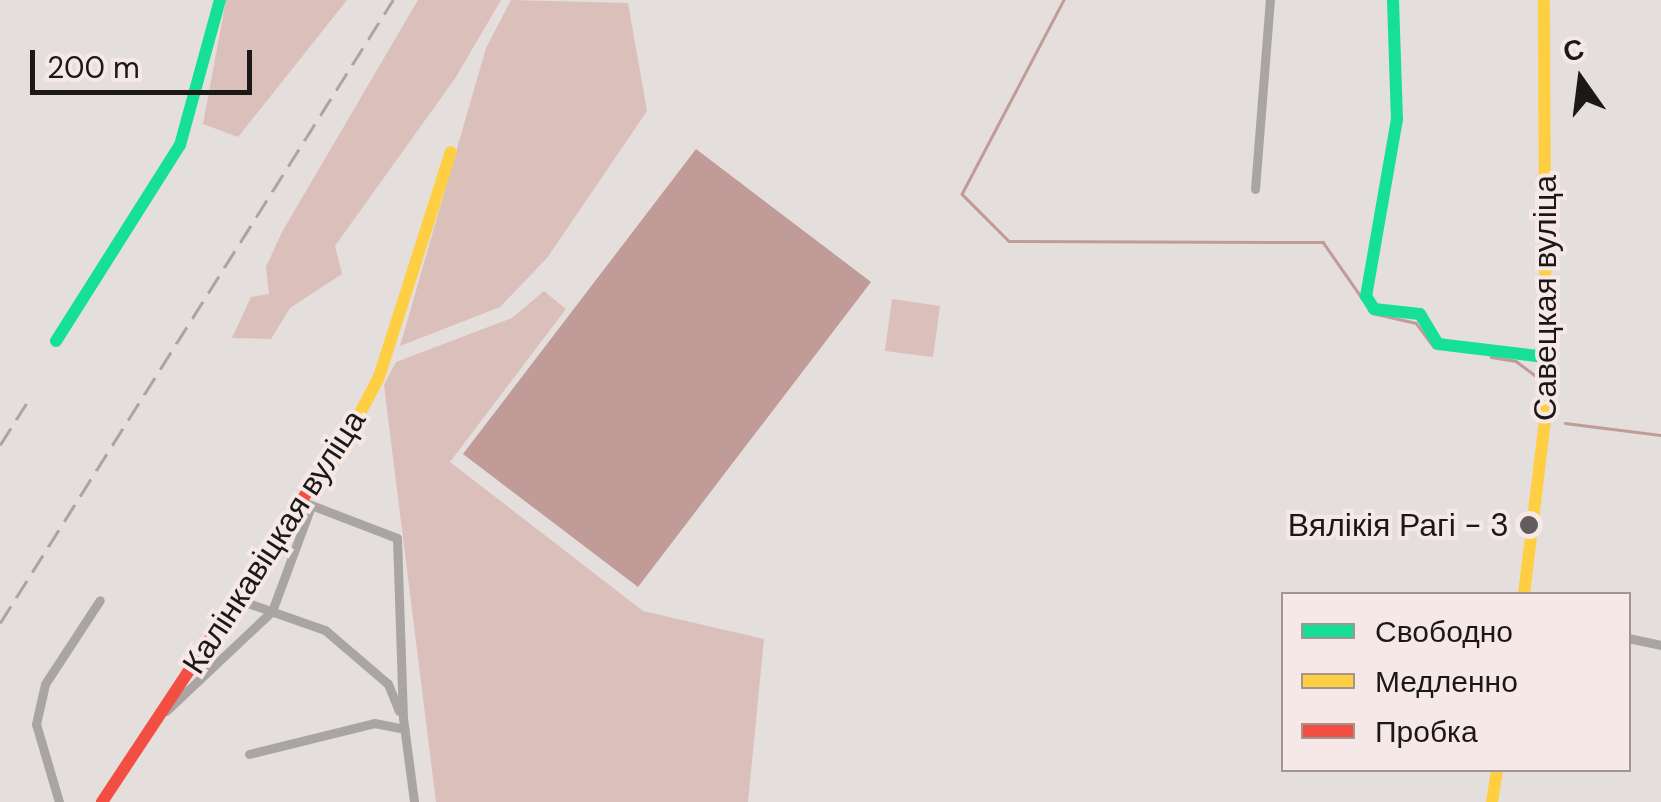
<!DOCTYPE html>
<meta charset="utf-8">
<style>
body{margin:0}
#map{position:relative;width:1661px;height:802px;overflow:hidden;background:#e4dedc;font-family:"DM Sans",sans-serif}
div>[style]{position:absolute}
[style*='--x']{left:calc(var(--x)*1px);top:calc(var(--y)*1px);width:calc(var(--w)*1px);rotate:calc(var(--a)*1deg)}
.green>*{inset:0;background:#dbbfbb}
.water>*{inset:0;background:#c09b97}
.stream>*{height:2.5px;margin:-1.25px;padding:0 1.25px;transform-origin:1.25px;border-radius:1.25px;background:#c09b97}
.street>*{height:9px;margin:-4.5px;padding:0 4.5px;transform-origin:4.5px;border-radius:4.5px;background:#a8a5a4}
.fast>*{height:12px;margin:-6px;padding:0 6px;transform-origin:6px;border-radius:6px;background:#16e098}
.slow>*{height:12px;margin:-6px;padding:0 6px;transform-origin:6px;border-radius:6px;background:#ffcf43}
.jam>*{height:12px;margin:-6px;padding:0 6px;transform-origin:6px;border-radius:6px;background:#f24e42}
.rail>*{height:2.5px;margin-top:-1.25px;transform-origin:0;background:repeating-linear-gradient(90deg,#a8a5a4 0 20px,transparent 0 30px)}
.dots>*{width:28px;height:28px;translate:-50% -50%;box-sizing:border-box;border:5px solid #f6e8e6;border-radius:50%}
span{translate:-50% -50%;white-space:nowrap;text-align:center;line-height:1.15;-webkit-text-stroke:8px #f6e8e6;paint-order:stroke}
.street-label{font-size:32px;color:#1c1817}
.poi-label{font-size:32px;color:#1c1817}
.right{translate:-100% -50%;text-align:right}
.legend{position:absolute;left:1281px;top:592px;width:350px;height:180px;box-sizing:border-box;background:#f6e8e6;border:2px solid #9f9593;margin:0;padding:12px 18px;list-style:none;font-size:30px;color:#1c1817}
.legend li{display:flex;align-items:center;gap:20px;height:50px}
.legend b{width:50px;border:2px solid #9f9593}
.north{position:absolute;left:1531px;top:30px;width:100px;height:100px;-webkit-text-stroke:8px #f6e8e6;paint-order:stroke;rotate:346deg;font-size:28px;font-weight:700;line-height:40px;text-align:center;color:#1c1817}
.north::after{content:'';display:block;margin:auto;width:35px;height:45px;background:#1c1817;clip-path:polygon(50% 0,100% 100%,50% 72%,0 100%)}
.scale{position:absolute;left:30px;top:50px;width:222px;height:45px;box-sizing:border-box;border:5px solid #1c1817;border-top:0;padding-left:12px;font-size:30px;line-height:35px;white-space:nowrap;color:#1c1817;-webkit-text-stroke:8px #f6e8e6;paint-order:stroke}
</style>
<div id="map">
<div class="green">
<div style="clip-path:polygon(226px 0,347px 0,238px 137px,203px 124px)"></div>
<div style="clip-path:polygon(418px 0,501px 0,456px 77px,335px 246px,342px 274px,290px 308px,271px 339px,232px 338px,251px 297px,269px 294px,266px 267px,282px 232px)"></div>
<div style="clip-path:polygon(511px 0,628px 3px,647px 111px,547px 258px,500px 307px,400px 346px,486px 48px)"></div>
<div style="clip-path:polygon(544px 291px,566px 309px,450px 462px,643px 611px,764px 639px,748px 802px,436px 802px,384px 385px,396px 362px,512px 318px)"></div>
<div style="clip-path:polygon(892px 299px,940px 306px,933px 357px,885px 351px)"></div>
</div>
<div class="water">
<div style="clip-path:polygon(696px 149px,871px 282px,638px 587px,463px 454px)"></div>
</div>
<div class="stream">
<div style="--x:1064;--y:0;--w:219;--a:117.7"></div>
<div style="--x:962;--y:194;--w:66;--a:45"></div>
<div style="--x:1009;--y:241;--w:314;--a:0.2"></div>
<div style="--x:1323;--y:242;--w:68;--a:55.1"></div>
<div style="--x:1372;--y:313;--w:45;--a:12.8"></div>
<div style="--x:1416;--y:323;--w:30;--a:53"></div>
<div style="--x:1491;--y:357;--w:25;--a:9"></div>
<div style="--x:1516;--y:361;--w:25;--a:37"></div>
<div style="--x:1565;--y:423;--w:97;--a:7.1"></div>
</div>
<div class="street">
<div style="--x:1255;--y:189;--w:190;--a:-85.5"></div>
<div style="--x:298;--y:500;--w:106;--a:21"></div>
<div style="--x:397;--y:538;--w:180;--a:88.1"></div>
<div style="--x:403;--y:718;--w:85;--a:82.5"></div>
<div style="--x:236;--y:599;--w:94;--a:19.2"></div>
<div style="--x:325;--y:630;--w:83;--a:40.6"></div>
<div style="--x:388;--y:684;--w:29;--a:68"></div>
<div style="--x:1628;--y:638;--w:34;--a:12"></div>
<div style="--x:166;--y:711;--w:146;--a:-43.3"></div>
<div style="--x:272;--y:611;--w:112;--a:-69.6"></div>
<div style="--x:249;--y:754;--w:129;--a:-13.9"></div>
<div style="--x:374;--y:723;--w:31;--a:11"></div>
<div style="--x:59;--y:802;--w:81;--a:-106.4"></div>
<div style="--x:36;--y:724;--w:41;--a:-77.3"></div>
<div style="--x:45;--y:684;--w:100;--a:-56.8"></div>
</div>
<div class="fast">
<div style="--x:1393;--y:0;--w:119;--a:88.1"></div>
<div style="--x:1397;--y:119;--w:180;--a:99.9"></div>
<div style="--x:1366;--y:296;--w:15;--a:58"></div>
<div style="--x:1374;--y:309;--w:46;--a:6.2"></div>
<div style="--x:1420;--y:314;--w:35;--a:59"></div>
<div style="--x:1438;--y:344;--w:108;--a:6.9"></div>
<div style="--x:56;--y:341;--w:232;--a:-57.7"></div>
<div style="--x:180;--y:145;--w:150;--a:-74.6"></div>
</div>
<div class="slow">
<div style="--x:310;--y:488;--w:39;--a:-48"></div>
<div style="--x:336;--y:459;--w:93;--a:-62.3"></div>
<div style="--x:379;--y:377;--w:236;--a:-72.3"></div>
<div style="--x:1524;--y:594;--w:182;--a:-83.1"></div>
<div style="--x:1546;--y:413;--w:413;--a:-90.3"></div>
<div style="--x:1492;--y:802;--w:32;--a:-81"></div>
</div>
<div class="jam">
<div style="--x:102;--y:802;--w:377;--a:-56.5"></div>
</div>
<div class="rail">
<div style="--x:0;--y:445;--w:49;--a:-57.6"></div>
<div style="--x:0;--y:623;--w:737;--a:-57.76"></div>
</div>
<div class="dots">
<div style="left:1529px;top:525px;background:#625d5c"></div>
</div>
<div class="street-label">
<span style="left:1545px;top:298px;rotate:-90deg">Савецкая вуліца</span>
<span style="left:274px;top:542px;rotate:-57deg">Калінкавіцкая вуліца</span>
</div>
<div class="poi-label">
<span class="right" style="left:1509px;top:525px">Вялікія Рагі - 3</span>
</div>
<ul class="legend">
<li><b style="height:12px;background:#16e098"></b>Свободно</li>
<li><b style="height:12px;background:#ffcf43"></b>Медленно</li>
<li><b style="height:12px;background:#f24e42"></b>Пробка</li>
</ul>
<div class="north">С</div>
<div class="scale">200 m</div>
</div>
